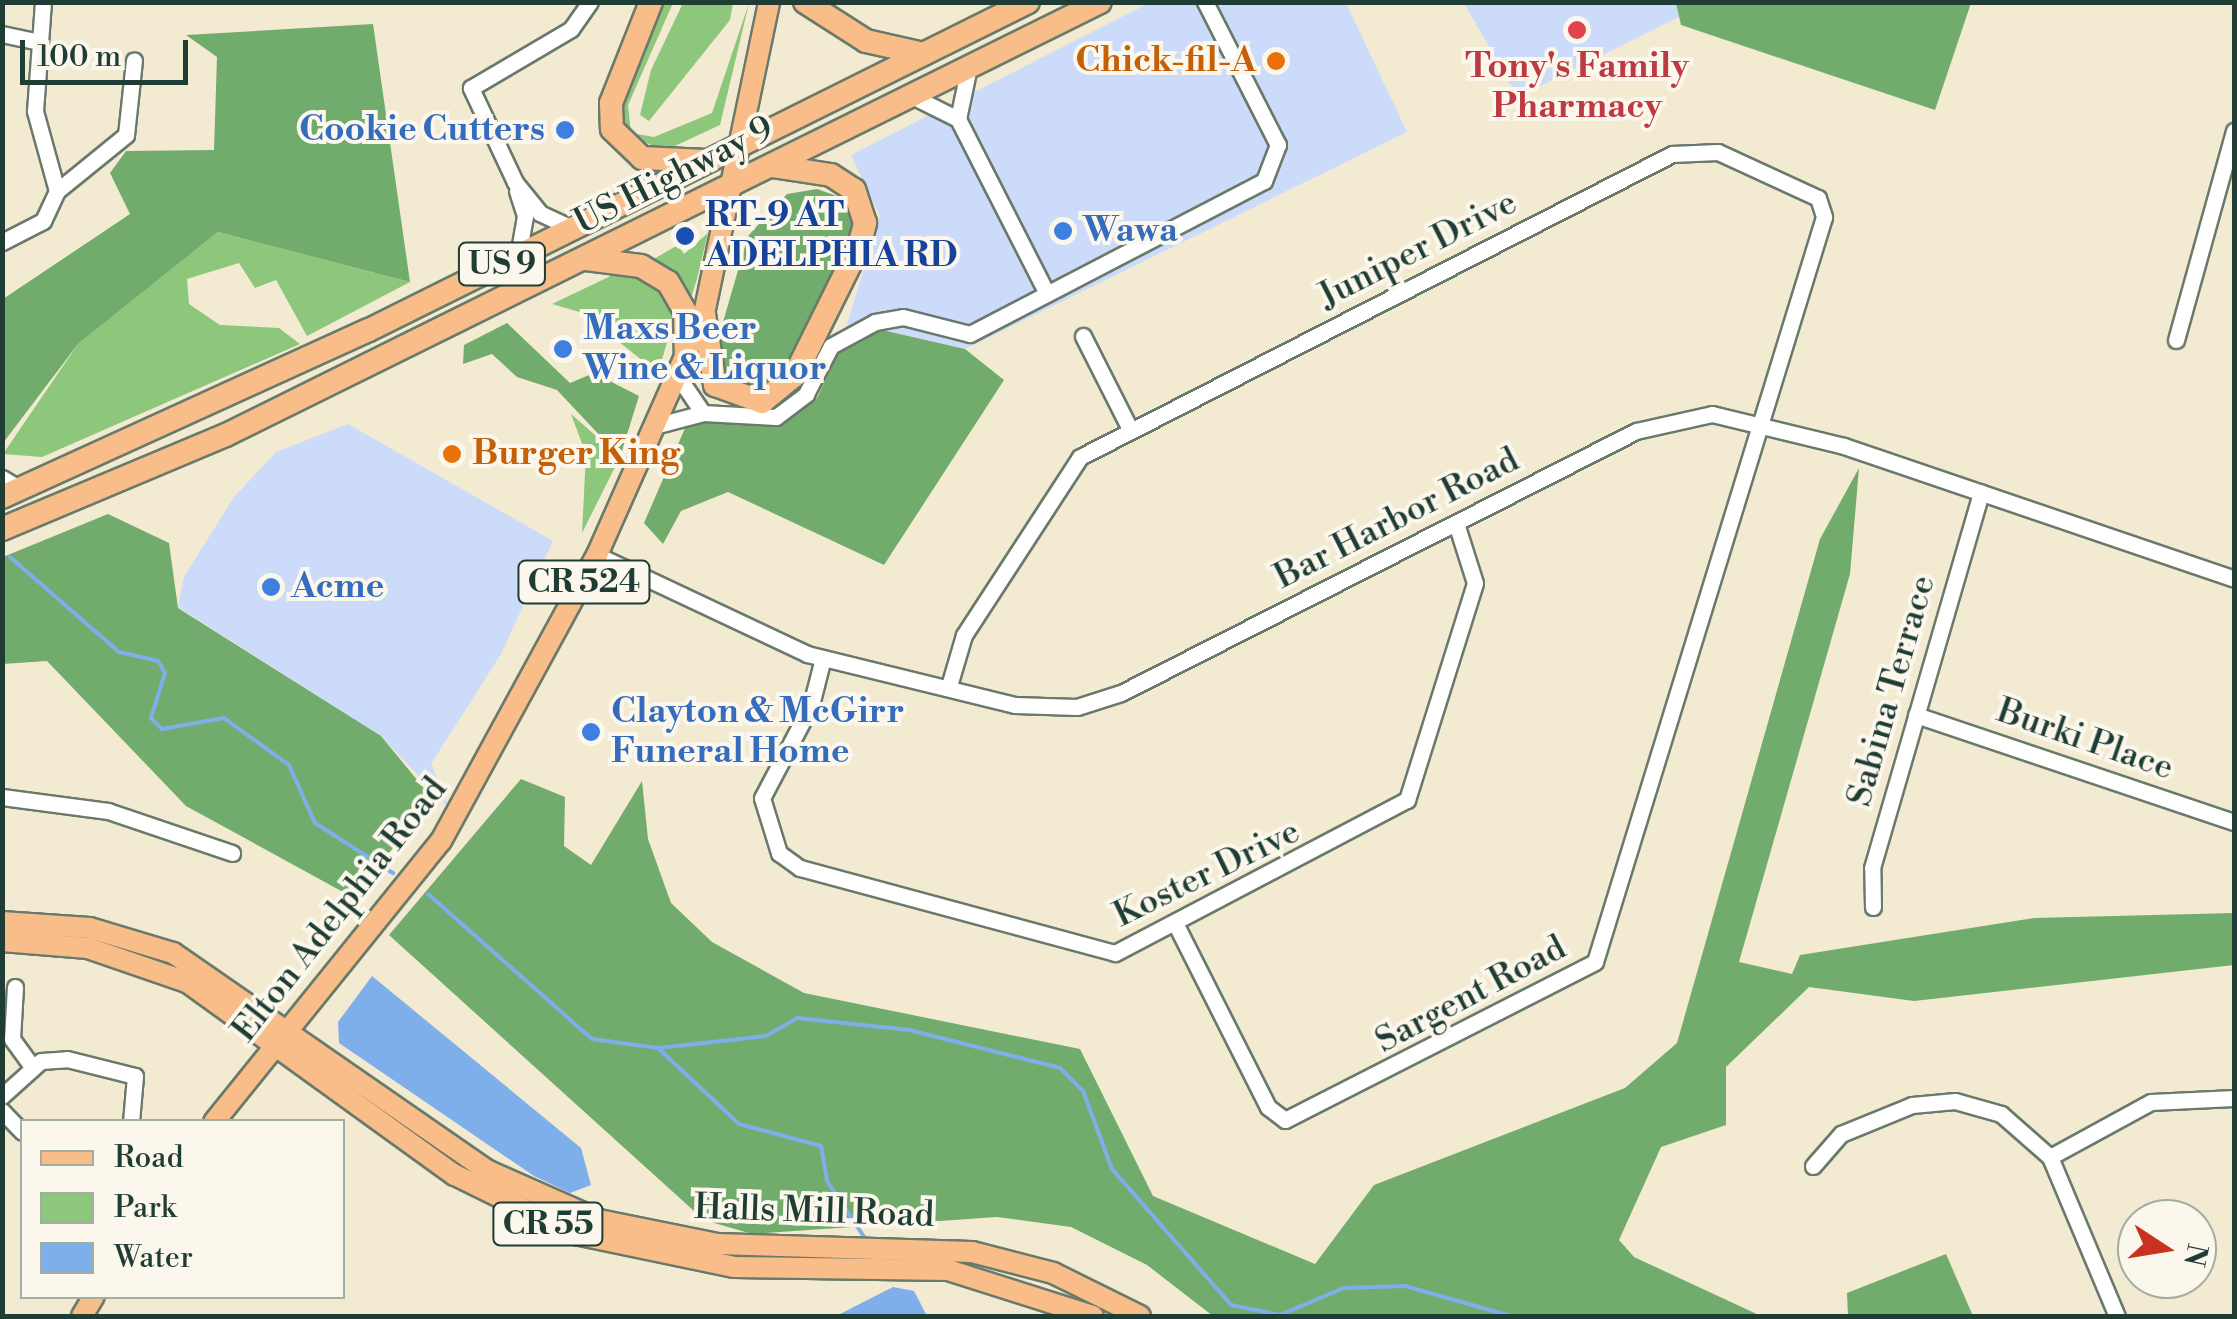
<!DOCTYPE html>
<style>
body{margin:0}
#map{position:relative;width:2237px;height:1319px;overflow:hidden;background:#f3ead2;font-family:"Libre Bodoni",serif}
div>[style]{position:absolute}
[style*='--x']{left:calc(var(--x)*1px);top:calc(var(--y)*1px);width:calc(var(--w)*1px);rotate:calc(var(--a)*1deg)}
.built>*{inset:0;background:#cbdbf9}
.green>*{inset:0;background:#8cc77c}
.forest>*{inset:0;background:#71ac6c}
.water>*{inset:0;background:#7eafea}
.stream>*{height:4px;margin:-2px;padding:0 2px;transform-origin:2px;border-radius:2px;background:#7eafea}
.roads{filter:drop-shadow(2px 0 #697a6b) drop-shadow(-2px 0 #697a6b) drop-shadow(0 2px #697a6b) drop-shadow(0 -2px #697a6b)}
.minor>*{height:15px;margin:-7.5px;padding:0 7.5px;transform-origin:7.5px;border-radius:7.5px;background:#fff}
.major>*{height:20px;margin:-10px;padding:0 10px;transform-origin:10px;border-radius:10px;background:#f8bd89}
.highway>*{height:22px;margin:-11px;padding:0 11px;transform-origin:11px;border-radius:11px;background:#f8bd89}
.dots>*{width:28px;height:28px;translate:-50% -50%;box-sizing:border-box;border:5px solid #fbf7ec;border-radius:50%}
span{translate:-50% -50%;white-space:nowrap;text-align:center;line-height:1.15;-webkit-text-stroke:8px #fbf7ec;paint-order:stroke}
.shield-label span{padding:2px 8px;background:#fbf7ec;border:2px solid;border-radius:8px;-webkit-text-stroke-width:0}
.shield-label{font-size:32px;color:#1f3d34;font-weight:700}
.food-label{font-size:35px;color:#c56008;font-weight:700}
.right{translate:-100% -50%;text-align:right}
.left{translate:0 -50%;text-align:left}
.health-label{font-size:35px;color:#be3a42;font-weight:700}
.shop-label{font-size:35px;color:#366cbe;font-weight:700}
.street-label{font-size:35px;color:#1f3d34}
.transit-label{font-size:35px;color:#164399;font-weight:700}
.frame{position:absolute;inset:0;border:5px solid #1f3d34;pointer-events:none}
.legend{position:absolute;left:20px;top:1119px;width:325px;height:180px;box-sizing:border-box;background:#fbf7ec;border:2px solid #a3ada2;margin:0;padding:12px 18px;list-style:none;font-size:30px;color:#1f3d34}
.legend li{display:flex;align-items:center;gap:20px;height:50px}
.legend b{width:50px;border:2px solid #a3ada2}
.north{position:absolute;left:2117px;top:1199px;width:100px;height:100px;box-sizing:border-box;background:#fbf7ec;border:2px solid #a3ada2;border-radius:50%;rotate:102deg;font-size:28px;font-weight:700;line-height:40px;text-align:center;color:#1f3d34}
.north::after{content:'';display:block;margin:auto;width:35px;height:45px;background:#c8321e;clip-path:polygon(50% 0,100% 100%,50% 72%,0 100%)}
.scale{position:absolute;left:20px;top:40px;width:168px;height:45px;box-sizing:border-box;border:5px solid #1f3d34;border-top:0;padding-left:12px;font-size:30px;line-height:35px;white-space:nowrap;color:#1f3d34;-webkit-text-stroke:8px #fbf7ec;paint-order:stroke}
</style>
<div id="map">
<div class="built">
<div style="clip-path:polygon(1149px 3px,1346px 3px,1407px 132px,965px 349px,882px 330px,838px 354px,880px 216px,851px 155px)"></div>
<div style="clip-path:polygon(1464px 3px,1683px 3px,1685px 14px,1518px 97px)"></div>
<div style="clip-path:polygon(348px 424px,553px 541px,501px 654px,431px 764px,449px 808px,381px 736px,178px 607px,184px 577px,234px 497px,276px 452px)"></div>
</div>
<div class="green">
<div style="clip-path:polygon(659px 3px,673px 3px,628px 105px,631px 133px,654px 137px,712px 113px,749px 3px,720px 125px,664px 151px,623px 132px,621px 92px)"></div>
<div style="clip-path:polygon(683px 3px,733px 3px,730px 20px,649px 121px,640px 115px,651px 70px)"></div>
<div style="clip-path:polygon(218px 232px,410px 282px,307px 336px,276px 280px,255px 288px,239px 263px,187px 279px,189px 304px,220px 325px,279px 328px,300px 344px,42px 457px,3px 454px,78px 344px)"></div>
<div style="clip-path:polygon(708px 233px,697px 279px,689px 304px,652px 260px,678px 245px,684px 254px)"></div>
<div style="clip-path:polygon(619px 272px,649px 275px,676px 312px,658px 373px,583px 313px,552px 304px)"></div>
<div style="clip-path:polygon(571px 414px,620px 457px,582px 533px,586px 454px)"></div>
</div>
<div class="forest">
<div style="clip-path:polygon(1676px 3px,1676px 2px,1971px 3px,1935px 110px,1681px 25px)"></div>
<div style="clip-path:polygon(373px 24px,410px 282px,218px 232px,78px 344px,3px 443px,3px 299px,130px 214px,110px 173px,126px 151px,214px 150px,217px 57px,186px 35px)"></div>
<div style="clip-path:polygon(817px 189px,854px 202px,856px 232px,782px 382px,733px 386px,718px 366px,721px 329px,748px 236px,787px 194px)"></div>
<div style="clip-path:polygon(507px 323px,570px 383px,594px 373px,639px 396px,620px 457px,557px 390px,517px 377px,492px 354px,463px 364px,464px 345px)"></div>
<div style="clip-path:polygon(882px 330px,965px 349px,1004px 380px,884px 565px,728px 492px,681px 511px,663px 544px,644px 523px,689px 419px,782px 426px,817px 398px,838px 354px)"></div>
<div style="clip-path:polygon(1859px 468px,1850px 574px,1739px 962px,1792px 974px,1800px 955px,2034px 918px,2234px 913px,2234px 965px,1914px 1001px,1809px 987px,1726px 1067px,1726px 1125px,1661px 1147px,1619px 1240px,1634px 1257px,1761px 1316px,1213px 1316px,1147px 1265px,1071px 1227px,997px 1217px,752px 1234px,704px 1220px,389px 935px,521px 779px,565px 797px,564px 846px,591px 865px,642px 781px,648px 839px,671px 903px,712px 942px,804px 993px,1080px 1049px,1153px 1196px,1315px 1264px,1374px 1185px,1625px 1088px,1677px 1043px,1820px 539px)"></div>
<div style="clip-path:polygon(108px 514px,169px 543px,178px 608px,381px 736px,432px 798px,354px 898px,186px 806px,47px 661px,3px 664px,3px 557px)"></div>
<div style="clip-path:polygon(1946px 1254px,1973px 1316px,1848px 1316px,1847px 1293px)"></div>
</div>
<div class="water">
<div style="clip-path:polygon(372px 976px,581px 1148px,591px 1185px,570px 1193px,534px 1176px,339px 1043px,338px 1022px)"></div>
<div style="clip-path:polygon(893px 1287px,914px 1291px,927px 1316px,836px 1316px)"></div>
</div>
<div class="stream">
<div style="--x:10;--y:557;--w:145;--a:41.1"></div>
<div style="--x:119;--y:652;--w:40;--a:13"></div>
<div style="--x:158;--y:661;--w:14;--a:60"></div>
<div style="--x:165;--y:673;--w:47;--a:107.3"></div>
<div style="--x:151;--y:718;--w:16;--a:45"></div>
<div style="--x:162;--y:729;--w:63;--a:-10.1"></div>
<div style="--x:224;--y:718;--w:80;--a:35.9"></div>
<div style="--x:289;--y:765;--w:64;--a:65.9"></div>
<div style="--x:315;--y:823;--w:93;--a:32.7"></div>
<div style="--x:428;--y:894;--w:219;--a:41.5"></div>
<div style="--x:592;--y:1039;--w:68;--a:7.7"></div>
<div style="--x:659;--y:1048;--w:108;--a:-6.4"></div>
<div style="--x:766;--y:1036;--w:36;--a:-30"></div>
<div style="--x:797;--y:1018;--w:113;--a:6.1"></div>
<div style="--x:909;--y:1030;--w:156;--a:14.1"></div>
<div style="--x:1060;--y:1068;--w:33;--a:45"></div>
<div style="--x:1083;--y:1091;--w:83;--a:69.6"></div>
<div style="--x:1112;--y:1169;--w:181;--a:48.8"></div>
<div style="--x:1231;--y:1305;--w:50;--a:11.5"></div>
<div style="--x:1280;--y:1315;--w:69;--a:-22.9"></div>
<div style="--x:1344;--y:1288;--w:61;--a:-1.9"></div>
<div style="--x:1405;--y:1286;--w:110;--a:15.8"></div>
<div style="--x:660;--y:1050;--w:108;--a:43.1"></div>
<div style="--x:739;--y:1124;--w:85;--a:15"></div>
<div style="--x:821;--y:1146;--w:36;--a:80"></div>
<div style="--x:827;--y:1181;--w:74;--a:56.5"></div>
<div style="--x:1524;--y:1316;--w:31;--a:0"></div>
</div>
<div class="roads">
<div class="minor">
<div style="--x:2;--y:34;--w:34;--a:12"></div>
<div style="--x:912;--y:96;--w:51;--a:26.6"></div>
<div style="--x:958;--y:119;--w:196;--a:63"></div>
<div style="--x:958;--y:119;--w:53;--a:-78.1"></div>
<div style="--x:57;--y:191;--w:89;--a:-39.1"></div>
<div style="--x:126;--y:135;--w:75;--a:-83.9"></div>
<div style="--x:517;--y:191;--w:26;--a:72"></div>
<div style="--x:525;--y:216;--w:41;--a:99.9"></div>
<div style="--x:574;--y:229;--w:38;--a:-155"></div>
<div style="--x:540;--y:213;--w:40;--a:-129"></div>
<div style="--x:515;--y:182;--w:104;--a:-115.1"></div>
<div style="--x:471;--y:88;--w:116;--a:-30.5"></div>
<div style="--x:571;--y:29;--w:33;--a:-55"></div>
<div style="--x:2;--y:242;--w:46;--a:-27.1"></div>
<div style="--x:43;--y:221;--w:33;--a:-65"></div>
<div style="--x:57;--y:191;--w:83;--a:-105.4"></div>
<div style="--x:35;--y:111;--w:109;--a:-85.8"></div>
<div style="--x:1083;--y:336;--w:104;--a:63.2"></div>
<div style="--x:2176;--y:340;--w:217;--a:-74.5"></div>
<div style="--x:679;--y:378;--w:42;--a:55.6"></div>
<div style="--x:658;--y:425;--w:47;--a:-14.9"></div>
<div style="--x:703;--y:413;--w:73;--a:3.1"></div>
<div style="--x:776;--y:417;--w:38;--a:-37"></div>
<div style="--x:806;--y:394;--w:54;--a:-62.5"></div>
<div style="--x:831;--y:346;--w:50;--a:-28.6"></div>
<div style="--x:875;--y:322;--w:28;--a:-10"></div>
<div style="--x:903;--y:317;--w:69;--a:14.2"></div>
<div style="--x:970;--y:334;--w:331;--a:-27.5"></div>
<div style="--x:1264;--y:181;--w:39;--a:-69"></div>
<div style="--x:1278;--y:145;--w:161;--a:-117"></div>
<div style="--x:2;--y:478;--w:21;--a:31"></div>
<div style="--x:597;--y:555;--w:232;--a:25.2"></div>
<div style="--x:807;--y:654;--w:214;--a:13.8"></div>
<div style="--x:1015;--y:705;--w:62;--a:1.8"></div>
<div style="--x:1077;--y:707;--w:46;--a:-17.7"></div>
<div style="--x:1121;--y:693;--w:578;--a:-26.96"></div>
<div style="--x:1636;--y:431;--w:78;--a:-12.6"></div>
<div style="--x:1712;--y:414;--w:136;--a:13.6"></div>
<div style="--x:1844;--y:446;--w:412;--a:18.8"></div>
<div style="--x:823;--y:658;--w:49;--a:104.3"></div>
<div style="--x:811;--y:705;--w:105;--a:117.8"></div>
<div style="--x:762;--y:798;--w:58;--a:72.8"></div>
<div style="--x:779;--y:853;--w:26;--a:36"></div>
<div style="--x:800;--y:868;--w:326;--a:15.1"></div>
<div style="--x:1115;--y:953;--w:330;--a:-27.7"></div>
<div style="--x:1407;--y:800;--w:227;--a:-72.6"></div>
<div style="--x:1475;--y:583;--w:63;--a:-107.6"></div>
<div style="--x:949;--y:686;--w:53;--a:-73.6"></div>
<div style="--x:964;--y:635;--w:212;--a:-56.9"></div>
<div style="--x:1080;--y:457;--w:665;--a:-27.1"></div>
<div style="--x:1672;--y:154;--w:46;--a:-2.5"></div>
<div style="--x:1718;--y:152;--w:110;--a:24.7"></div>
<div style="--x:1818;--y:198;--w:20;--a:72"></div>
<div style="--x:1824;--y:217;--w:779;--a:107.09"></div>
<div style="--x:1595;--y:962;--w:348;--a:153"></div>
<div style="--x:1285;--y:1120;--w:21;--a:-143"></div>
<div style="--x:1268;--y:1107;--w:204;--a:-116.8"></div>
<div style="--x:1916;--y:715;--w:336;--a:18.6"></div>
<div style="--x:2;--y:797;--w:107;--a:7.5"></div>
<div style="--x:108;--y:811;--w:131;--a:18.7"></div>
<div style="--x:1873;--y:907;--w:39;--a:-91"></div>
<div style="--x:1872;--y:868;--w:391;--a:-73.8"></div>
<div style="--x:15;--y:987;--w:52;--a:93.3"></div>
<div style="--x:12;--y:1039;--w:34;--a:54"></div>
<div style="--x:2;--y:1096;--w:52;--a:-41.9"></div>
<div style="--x:41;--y:1061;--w:26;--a:-4"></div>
<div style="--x:67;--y:1059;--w:70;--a:14"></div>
<div style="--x:135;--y:1076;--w:46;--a:95"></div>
<div style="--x:2;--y:1111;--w:29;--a:46"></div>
<div style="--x:2050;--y:1157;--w:115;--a:-28.6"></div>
<div style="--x:2151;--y:1102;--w:83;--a:-2.8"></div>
<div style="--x:1813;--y:1166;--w:43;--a:-48.8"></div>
<div style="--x:1841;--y:1134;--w:77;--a:-22.2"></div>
<div style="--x:1912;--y:1105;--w:43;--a:-5.3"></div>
<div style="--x:1955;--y:1101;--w:48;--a:15.8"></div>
<div style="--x:2001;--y:1114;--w:65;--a:41.3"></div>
<div style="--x:2050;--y:1157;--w:173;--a:67.2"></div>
</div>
<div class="major">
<div style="--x:2;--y:922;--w:88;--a:3.9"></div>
<div style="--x:90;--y:928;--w:87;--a:16.8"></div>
<div style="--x:173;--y:953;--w:381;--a:34.7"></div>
<div style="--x:486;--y:1170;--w:124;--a:23.9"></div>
<div style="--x:599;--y:1220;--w:120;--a:11.5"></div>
<div style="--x:717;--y:1244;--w:255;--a:1.8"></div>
<div style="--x:972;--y:1252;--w:84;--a:14.5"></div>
<div style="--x:1053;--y:1273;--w:97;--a:26.3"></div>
<div style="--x:2;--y:941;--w:86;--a:4.7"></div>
<div style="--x:88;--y:948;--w:105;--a:19"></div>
<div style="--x:187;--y:982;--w:330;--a:35.8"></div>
<div style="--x:455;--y:1175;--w:134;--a:26.2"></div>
<div style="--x:575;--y:1234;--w:162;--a:11.7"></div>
<div style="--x:734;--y:1267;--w:214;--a:0.8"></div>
<div style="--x:948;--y:1270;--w:152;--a:17.6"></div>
<div style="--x:214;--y:1122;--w:361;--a:-51.1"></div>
<div style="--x:441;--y:841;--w:326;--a:-61.4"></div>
<div style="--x:597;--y:555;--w:264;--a:-66.1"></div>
<div style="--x:704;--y:314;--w:319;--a:-78.2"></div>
<div style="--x:82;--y:1316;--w:23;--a:-59"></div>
</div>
<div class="highway">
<div style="--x:651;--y:2;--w:109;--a:111.6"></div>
<div style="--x:611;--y:103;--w:26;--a:88"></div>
<div style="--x:612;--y:129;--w:42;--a:44"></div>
<div style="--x:642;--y:158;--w:65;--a:2.6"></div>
<div style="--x:805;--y:2;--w:72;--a:32.6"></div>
<div style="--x:866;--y:41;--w:59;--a:12.6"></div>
<div style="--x:586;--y:259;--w:55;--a:7.3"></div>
<div style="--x:641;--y:266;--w:31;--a:31"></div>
<div style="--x:668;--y:282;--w:34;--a:60"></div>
<div style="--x:685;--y:312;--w:50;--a:88.9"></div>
<div style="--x:704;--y:314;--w:72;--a:81.2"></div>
<div style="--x:715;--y:385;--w:50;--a:19.9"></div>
<div style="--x:762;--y:402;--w:43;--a:-39.3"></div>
<div style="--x:795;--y:375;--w:144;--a:-63.6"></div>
<div style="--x:859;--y:246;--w:24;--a:-75"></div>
<div style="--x:865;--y:223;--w:35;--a:-108"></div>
<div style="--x:854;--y:190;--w:27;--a:-147"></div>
<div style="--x:831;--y:175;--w:60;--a:-171.3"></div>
<div style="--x:2;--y:497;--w:403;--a:-24.5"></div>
<div style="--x:369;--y:330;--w:736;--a:-26.46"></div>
<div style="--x:2;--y:529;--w:243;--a:-22.8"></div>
<div style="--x:226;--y:435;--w:975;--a:-26.35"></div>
</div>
</div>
<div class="dots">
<div style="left:1577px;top:30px;background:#e0444e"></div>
<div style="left:1276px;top:61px;background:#e8710a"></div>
<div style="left:565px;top:130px;background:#3f7fe0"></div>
<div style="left:1063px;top:231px;background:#3f7fe0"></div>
<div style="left:685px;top:236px;background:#1a4fb4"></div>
<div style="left:563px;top:349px;background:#3f7fe0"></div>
<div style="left:452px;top:454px;background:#e8710a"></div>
<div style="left:271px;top:587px;background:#3f7fe0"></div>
<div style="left:591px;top:732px;background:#3f7fe0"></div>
</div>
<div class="shield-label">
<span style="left:502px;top:264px">US 9</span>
<span style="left:584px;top:582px">CR 524</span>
<span style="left:548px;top:1224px">CR 55</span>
</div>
<div class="food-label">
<span class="right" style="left:1256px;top:61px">Chick-fil-A</span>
<span class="left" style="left:472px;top:454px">Burger King</span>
</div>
<div class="health-label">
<span style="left:1577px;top:87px">Tony's Family<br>Pharmacy</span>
</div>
<div class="shop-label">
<span class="right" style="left:545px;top:130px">Cookie Cutters</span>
<span class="left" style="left:1083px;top:231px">Wawa</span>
<span class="left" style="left:583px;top:349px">Maxs Beer<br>Wine &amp; Liquor</span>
<span class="left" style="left:291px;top:587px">Acme</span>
<span class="left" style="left:611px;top:732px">Clayton &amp; McGirr<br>Funeral Home</span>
</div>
<div class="street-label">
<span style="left:674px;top:176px;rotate:-27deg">US Highway 9</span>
<span style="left:1418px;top:250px;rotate:-27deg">Juniper Drive</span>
<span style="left:1397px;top:519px;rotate:-27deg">Bar Harbor Road</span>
<span style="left:1892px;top:691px;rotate:-74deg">Sabina Terrace</span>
<span style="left:2085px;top:740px;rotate:19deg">Burki Place</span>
<span style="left:1207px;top:874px;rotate:-26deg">Koster Drive</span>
<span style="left:340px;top:910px;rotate:-52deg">Elton Adelphia Road</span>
<span style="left:1471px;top:995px;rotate:-28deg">Sargent Road</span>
<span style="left:814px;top:1212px;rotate:2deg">Halls Mill Road</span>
</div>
<div class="transit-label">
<span class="left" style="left:705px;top:236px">RT-9 AT<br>ADELPHIA RD</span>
</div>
<div class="frame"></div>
<ul class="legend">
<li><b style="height:12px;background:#f8bd89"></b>Road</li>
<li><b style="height:28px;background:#8cc77c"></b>Park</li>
<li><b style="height:28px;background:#7eafea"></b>Water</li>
</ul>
<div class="north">N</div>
<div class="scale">100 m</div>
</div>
